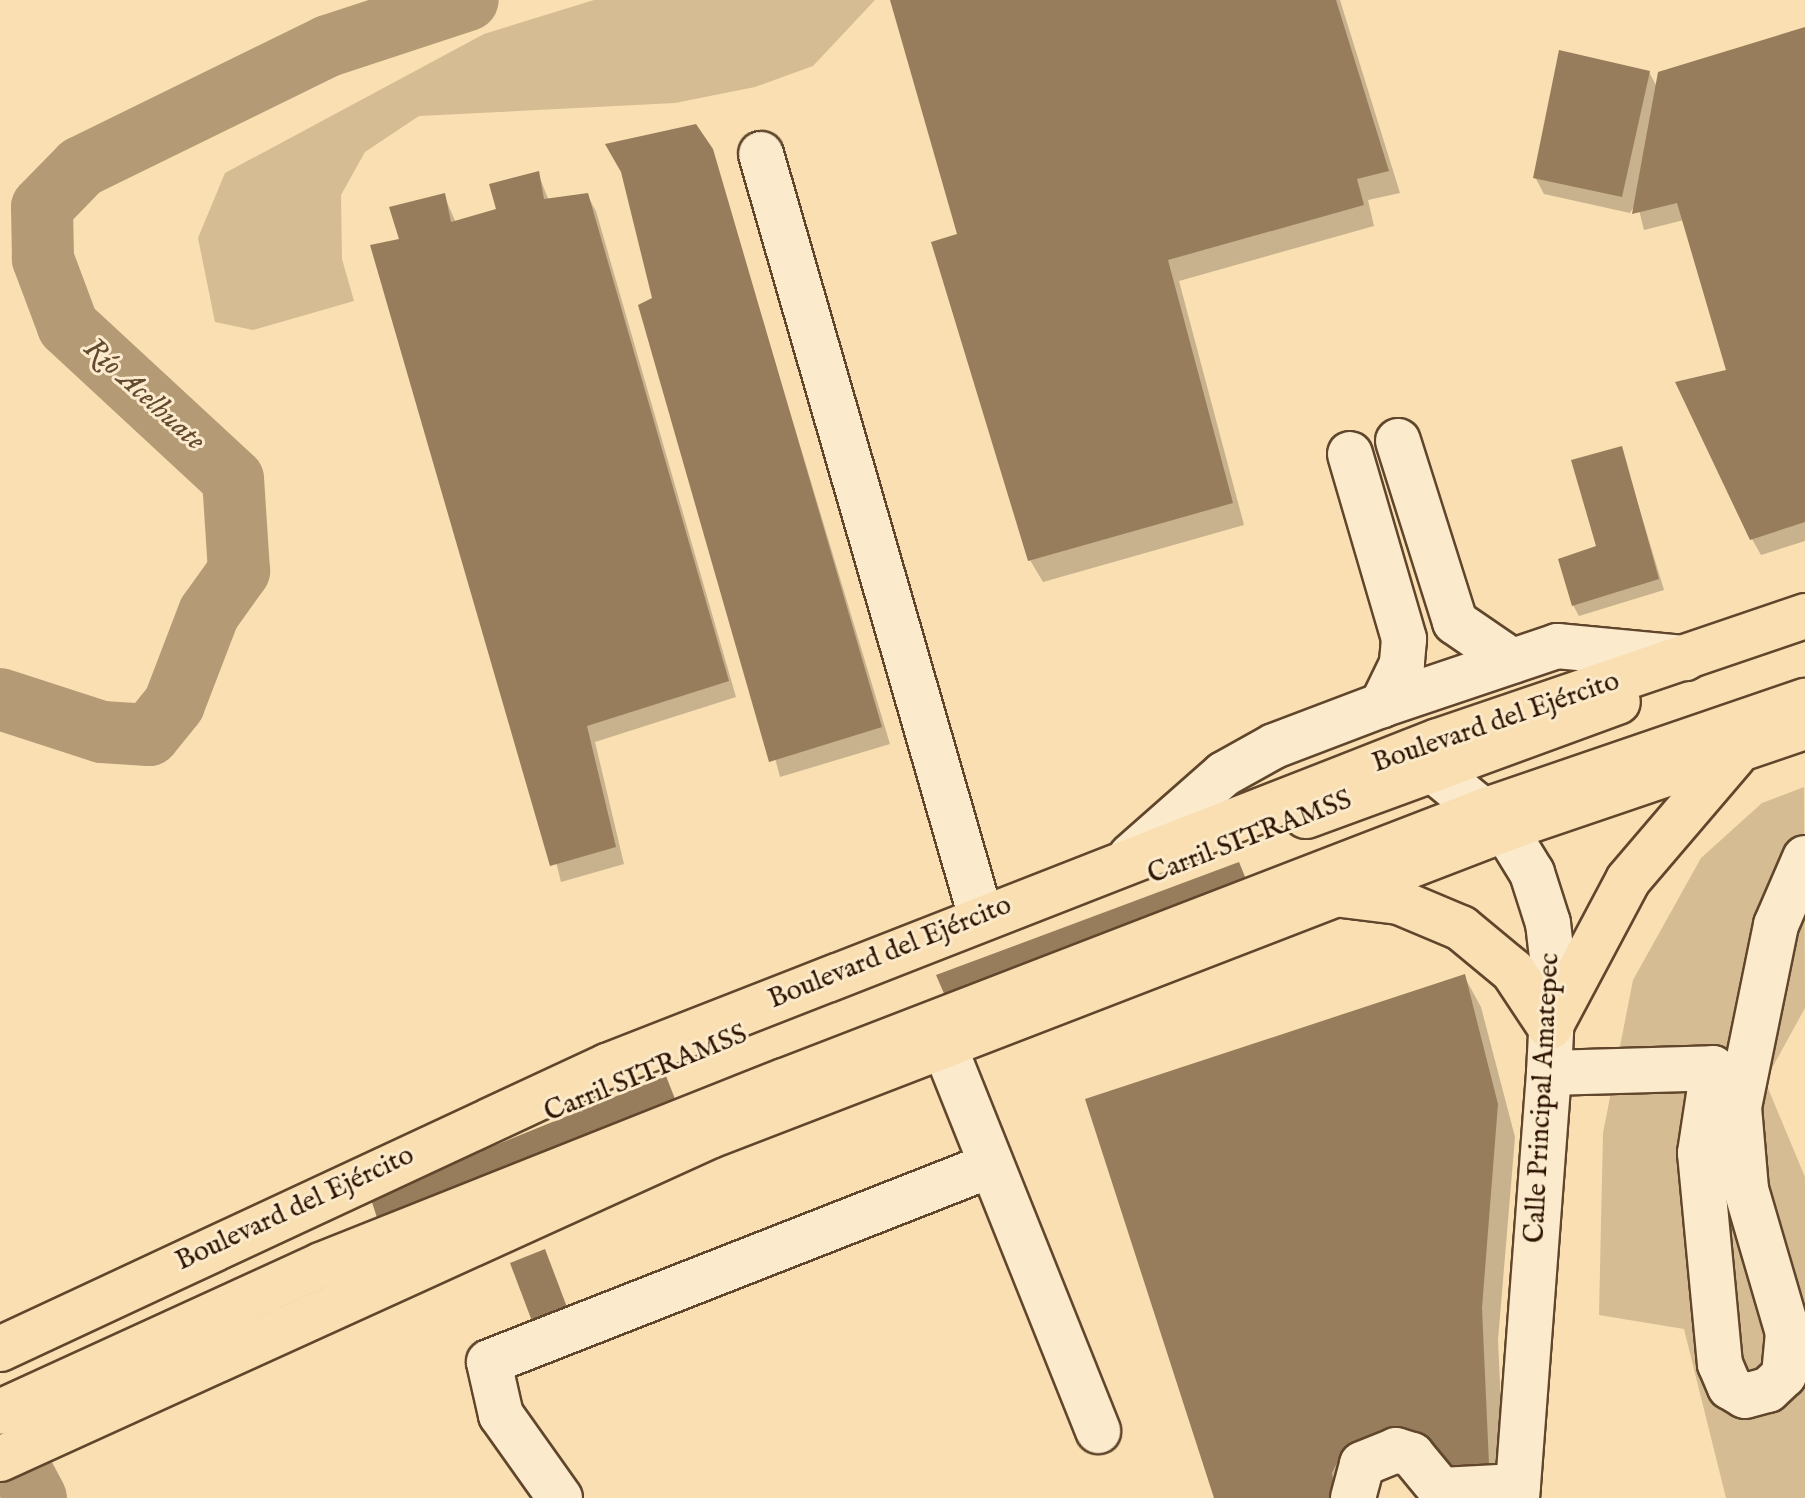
<!DOCTYPE html>
<meta charset="utf-8">
<style>
body{margin:0}
#map{position:relative;width:1805px;height:1498px;overflow:hidden;background:#f9dfb1;font-family:"IM FELL English",serif}
div>[style]{position:absolute}
[style*='--x']{left:calc(var(--x)*1px);top:calc(var(--y)*1px);width:calc(var(--w)*1px);rotate:calc(var(--a)*1deg)}
.green>*{inset:0;background:#d6bc93}
.shadow>*{inset:0;background:#0003}
.river>*{height:62px;margin:-31px;padding:0 31px;transform-origin:31px;border-radius:31px;background:#b49a75}
.building>*{inset:0;background:#977d5c}
.roads{filter:drop-shadow(2px 0 #60462c) drop-shadow(-2px 0 #60462c) drop-shadow(0 2px #60462c) drop-shadow(0 -2px #60462c)}
.minor>*{height:44px;margin:-22px;padding:0 22px;transform-origin:22px;border-radius:22px;background:#fbeacc}
.major>*{height:44px;margin:-22px;padding:0 22px;transform-origin:22px;border-radius:22px;background:#f9dfb1}
.highway>*{height:44px;margin:-22px;padding:0 22px;transform-origin:22px;border-radius:22px;background:#f9dfb1}
span{translate:-50% -50%;white-space:nowrap;text-align:center;line-height:1.15;-webkit-text-stroke:6px #fbeacc;paint-order:stroke}
.street-label{font-size:28px;color:#2d1300}
.water-label{font-size:30px;color:#63492f;font-style:italic}
</style>
<div id="map">
<div class="green">
<div style="clip-path:polygon(594px 0,875px 0,813px 66px,755px 87px,675px 103px,419px 116px,365px 152px,341px 195px,342px 259px,354px 301px,253px 330px,215px 322px,198px 238px,225px 173px,484px 34px)"></div>
<div style="clip-path:polygon(1804px 787px,1805px 1008px,1765px 1081px,1805px 1177px,1805px 1498px,1726px 1498px,1684px 1329px,1599px 1315px,1603px 1133px,1633px 980px,1701px 858px,1762px 803px)"></div>
</div>
<div class="shadow">
<div style="clip-path:polygon(892px 0,1340px 0,1400px 193px,1368px 200px,1374px 226px,1179px 281px,1244px 525px,1043px 582px,1030px 560px,959px 236px)"></div>
<div style="clip-path:polygon(1805px 29px,1805px 541px,1761px 555px,1752px 539px,1729px 371px,1684px 220px,1644px 230px,1637px 202px,1630px 213px,1544px 194px,1535px 177px,1649px 72px,1657px 87px)"></div>
<div style="clip-path:polygon(711px 150px,890px 744px,780px 777px,654px 299px)"></div>
<div style="clip-path:polygon(538px 173px,549px 201px,587px 195px,596px 211px,736px 697px,595px 742px,624px 864px,561px 882px,401px 240px,444px 195px,456px 223px,499px 211px)"></div>
<div style="clip-path:polygon(1621px 448px,1664px 590px,1579px 616px,1573px 605px,1599px 547px)"></div>
<div style="clip-path:polygon(1464px 976px,1481px 1007px,1515px 1137px,1498px 1340px,1505px 1495px,1404px 1459px,1354px 1498px,1216px 1498px)"></div>
</div>
<div class="river">
<div style="--x:0;--y:699;--w:107;--a:17.9"></div>
<div style="--x:102;--y:732;--w:47;--a:3.7"></div>
<div style="--x:149;--y:735;--w:40;--a:-51"></div>
<div style="--x:174;--y:704;--w:97;--a:-69"></div>
<div style="--x:209;--y:613;--w:52;--a:-54.5"></div>
<div style="--x:239;--y:571;--w:92;--a:-93.7"></div>
<div style="--x:233;--y:479;--w:225;--a:-137.2"></div>
<div style="--x:68;--y:326;--w:72;--a:-110.5"></div>
<div style="--x:43;--y:259;--w:52;--a:-91.1"></div>
<div style="--x:42;--y:207;--w:56;--a:-45.7"></div>
<div style="--x:81;--y:167;--w:275;--a:-26.1"></div>
<div style="--x:328;--y:46;--w:147;--a:-18.2"></div>
<div style="--x:0;--y:1431;--w:76;--a:61.8"></div>
</div>
<div class="building">
<div style="clip-path:polygon(890px 0,1336px 0,1389px 171px,1357px 179px,1364px 205px,1168px 260px,1233px 503px,1028px 561px,931px 242px,957px 234px)"></div>
<div style="clip-path:polygon(1805px 27px,1805px 522px,1750px 540px,1675px 382px,1726px 370px,1677px 203px,1632px 214px,1658px 72px)"></div>
<div style="clip-path:polygon(1559px 50px,1650px 71px,1622px 197px,1533px 178px)"></div>
<div style="clip-path:polygon(696px 124px,713px 149px,882px 727px,769px 762px,638px 305px,652px 298px,621px 172px,605px 144px)"></div>
<div style="clip-path:polygon(539px 171px,544px 199px,588px 193px,729px 681px,587px 726px,616px 847px,550px 866px,370px 245px,399px 239px,389px 207px,445px 193px,451px 222px,496px 209px,489px 184px)"></div>
<div style="clip-path:polygon(1622px 446px,1659px 579px,1572px 606px,1558px 559px,1596px 546px,1571px 460px)"></div>
<div style="clip-path:polygon(1239px 862px,1250px 889px,949px 1005px,936px 975px)"></div>
<div style="clip-path:polygon(1465px 974px,1498px 1104px,1482px 1308px,1489px 1464px,1449px 1475px,1407px 1433px,1386px 1429px,1341px 1455px,1332px 1473px,1336px 1498px,1214px 1498px,1085px 1099px)"></div>
<div style="clip-path:polygon(666px 1076px,677px 1104px,379px 1224px,370px 1196px)"></div>
<div style="clip-path:polygon(545px 1249px,573px 1323px,538px 1337px,510px 1263px)"></div>
</div>
<div class="roads">
<div class="minor">
<div style="--x:761;--y:154;--w:794;--a:73.92"></div>
<div style="--x:1398;--y:441;--w:190;--a:72.5"></div>
<div style="--x:1455;--y:622;--w:69;--a:34.4"></div>
<div style="--x:1350;--y:454;--w:193;--a:73.7"></div>
<div style="--x:1404;--y:639;--w:25;--a:95"></div>
<div style="--x:1402;--y:664;--w:46;--a:116"></div>
<div style="--x:1411;--y:752;--w:122;--a:39.3"></div>
<div style="--x:1505;--y:829;--w:52;--a:58.5"></div>
<div style="--x:1532;--y:873;--w:52;--a:72.3"></div>
<div style="--x:1548;--y:923;--w:51;--a:83.3"></div>
<div style="--x:1554;--y:974;--w:99;--a:92.9"></div>
<div style="--x:1549;--y:1073;--w:426;--a:94.3"></div>
<div style="--x:1131;--y:856;--w:124;--a:-41.4"></div>
<div style="--x:1224;--y:774;--w:57;--a:-29.2"></div>
<div style="--x:1274;--y:746;--w:116;--a:-20.8"></div>
<div style="--x:1382;--y:705;--w:185;--a:-18.6"></div>
<div style="--x:1557;--y:646;--w:129;--a:5.4"></div>
<div style="--x:943;--y:1043;--w:418;--a:68.2"></div>
<div style="--x:1549;--y:1073;--w:164;--a:-1.7"></div>
<div style="--x:1713;--y:1068;--w:86;--a:98.7"></div>
<div style="--x:1700;--y:1153;--w:212;--a:84.6"></div>
<div style="--x:1720;--y:1364;--w:25;--a:67"></div>
<div style="--x:1730;--y:1387;--w:17;--a:31"></div>
<div style="--x:1745;--y:1396;--w:24;--a:-15"></div>
<div style="--x:1768;--y:1390;--w:22;--a:-43"></div>
<div style="--x:1784;--y:1375;--w:42;--a:-84.6"></div>
<div style="--x:1788;--y:1333;--w:150;--a:-106.3"></div>
<div style="--x:1746;--y:1189;--w:82;--a:-94.9"></div>
<div style="--x:1739;--y:1107;--w:186;--a:-78.5"></div>
<div style="--x:1776;--y:925;--w:73;--a:-66.6"></div>
<div style="--x:560;--y:1498;--w:102;--a:-125.4"></div>
<div style="--x:501;--y:1415;--w:54;--a:-102.8"></div>
<div style="--x:489;--y:1362;--w:537;--a:-21.41"></div>
<div style="--x:1353;--y:1498;--w:35;--a:-75"></div>
<div style="--x:1362;--y:1464;--w:37;--a:-22"></div>
<div style="--x:1396;--y:1450;--w:17;--a:17"></div>
<div style="--x:1412;--y:1455;--w:45;--a:50.4"></div>
<div style="--x:1441;--y:1490;--w:77;--a:-3"></div>
</div>
<div class="major">
<div style="--x:1306;--y:816;--w:332;--a:-20.1"></div>
<div style="--x:0;--y:1412;--w:353;--a:-24.6"></div>
<div style="--x:321;--y:1265;--w:498;--a:-21.7"></div>
<div style="--x:784;--y:1081;--w:756;--a:-21.1"></div>
<div style="--x:1489;--y:809;--w:334;--a:-18.9"></div>
</div>
<div class="highway">
<div style="--x:1342;--y:895;--w:57;--a:7"></div>
<div style="--x:1399;--y:902;--w:67;--a:22.8"></div>
<div style="--x:1461;--y:928;--w:67;--a:39.6"></div>
<div style="--x:1513;--y:971;--w:67;--a:56.5"></div>
<div style="--x:1550;--y:1027;--w:166;--a:-62"></div>
<div style="--x:1628;--y:880;--w:163;--a:-49.5"></div>
<div style="--x:0;--y:1349;--w:670;--a:-25"></div>
<div style="--x:607;--y:1066;--w:892;--a:-21.36"></div>
<div style="--x:1438;--y:741;--w:388;--a:-18.8"></div>
<div style="--x:0;--y:1459;--w:780;--a:-24.46"></div>
<div style="--x:710;--y:1136;--w:852;--a:-21.11"></div>
<div style="--x:1505;--y:829;--w:317;--a:-18.8"></div>
</div>
</div>
<div class="street-label">
<span style="left:1496px;top:723px;rotate:-19deg">Boulevard del Ejército</span>
<span style="left:1250px;top:838px;rotate:-21deg">Carril SITRAMSS</span>
<span style="left:890px;top:953px;rotate:-22deg">Boulevard del Ejército</span>
<span style="left:646px;top:1074px;rotate:-22deg">Carril SITRAMSS</span>
<span style="left:1543px;top:1098px;rotate:-87deg">Calle Principal Amatepec</span>
<span style="left:295px;top:1209px;rotate:-25deg">Boulevard del Ejército</span>
</div>
<div class="water-label">
<span style="left:144px;top:395px;rotate:42deg">Río Acelhuate</span>
</div>
</div>
